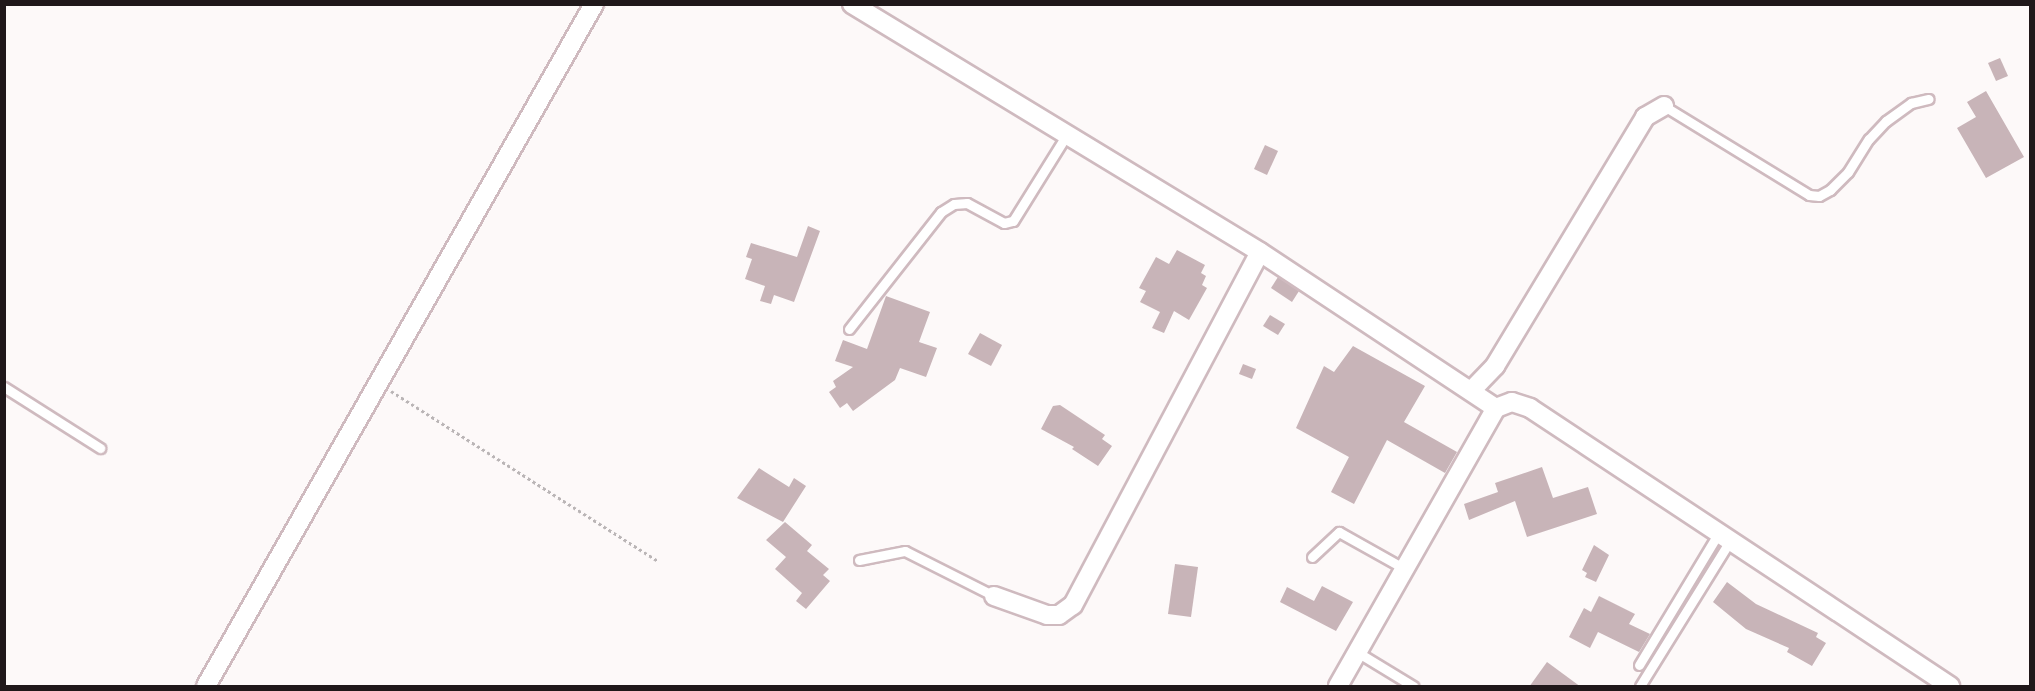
<!DOCTYPE html>
<style>
body{margin:0}
#map{position:relative;width:2035px;height:691px;overflow:hidden;background:#fdf9f9;font-family:Quicksand,sans-serif}
div>[style]{position:absolute}
[style*='--x']{left:calc(var(--x)*1px);top:calc(var(--y)*1px);width:calc(var(--w)*1px);rotate:calc(var(--a)*1deg)}
.building>*{inset:0;background:#c8b4b8}
.path>*{height:3px;margin-top:-1.5px;transform-origin:0;background:repeating-linear-gradient(90deg,#bab5b6 0 3px,transparent 0 6px)}
.roads{filter:drop-shadow(2px 0 #cfbabf) drop-shadow(-2px 0 #cfbabf) drop-shadow(0 2px #cfbabf) drop-shadow(0 -2px #cfbabf)}
.service>*{height:9px;margin:-4.5px;padding:0 4.5px;transform-origin:4.5px;border-radius:4.5px;background:#fff}
.minor>*{height:18px;margin:-9px;padding:0 9px;transform-origin:9px;border-radius:9px;background:#fff}
span{translate:-50% -50%;white-space:nowrap;text-align:center;line-height:1.15;-webkit-text-stroke:5px #fff;paint-order:stroke}
.frame{position:absolute;inset:0;border:6px solid #20181a;pointer-events:none}
</style>
<div id="map">
<div class="building">
<div style="clip-path:polygon(2000px 58px,2008px 76px,1996px 81px,1988px 63px)"></div>
<div style="clip-path:polygon(1986px 91px,2024px 157px,1986px 178px,1957px 128px,1976px 117px,1967px 102px)"></div>
<div style="clip-path:polygon(1265px 145px,1278px 151px,1267px 175px,1254px 169px)"></div>
<div style="clip-path:polygon(808px 226px,820px 231px,794px 302px,774px 295px,771px 304px,760px 301px,765px 286px,745px 279px,752px 259px,746px 257px,751px 243px,797px 257px)"></div>
<div style="clip-path:polygon(1177px 250px,1205px 265px,1201px 273px,1206px 276px,1202px 285px,1207px 288px,1189px 320px,1174px 311px,1164px 333px,1152px 328px,1160px 312px,1140px 302px,1146px 291px,1139px 288px,1156px 257px,1169px 264px)"></div>
<div style="clip-path:polygon(1278px 277px,1299px 291px,1292px 302px,1271px 288px)"></div>
<div style="clip-path:polygon(886px 296px,930px 312px,919px 342px,937px 348px,926px 377px,900px 368px,895px 380px,853px 411px,847px 403px,840px 408px,829px 392px,836px 387px,833px 381px,853px 367px,835px 361px,843px 340px,867px 349px)"></div>
<div style="clip-path:polygon(1270px 315px,1285px 324px,1278px 335px,1263px 326px)"></div>
<div style="clip-path:polygon(980px 333px,1002px 345px,991px 366px,968px 354px)"></div>
<div style="clip-path:polygon(1353px 346px,1425px 386px,1404px 422px,1457px 452px,1445px 473px,1387px 440px,1354px 504px,1331px 492px,1349px 457px,1296px 428px,1324px 366px,1334px 372px)"></div>
<div style="clip-path:polygon(1243px 364px,1256px 369px,1252px 379px,1239px 374px)"></div>
<div style="clip-path:polygon(1060px 405px,1105px 435px,1102px 439px,1112px 446px,1098px 466px,1072px 449px,1074px 447px,1041px 429px,1053px 406px)"></div>
<div style="clip-path:polygon(1542px 467px,1553px 498px,1588px 487px,1597px 514px,1527px 537px,1515px 501px,1469px 520px,1464px 504px,1498px 492px,1495px 483px)"></div>
<div style="clip-path:polygon(759px 468px,789px 487px,794px 478px,806px 486px,783px 522px,737px 498px)"></div>
<div style="clip-path:polygon(785px 522px,812px 545px,807px 551px,829px 569px,823px 575px,830px 581px,806px 609px,796px 601px,802px 593px,775px 569px,786px 557px,766px 540px)"></div>
<div style="clip-path:polygon(1594px 545px,1609px 555px,1596px 582px,1585px 577px,1587px 573px,1582px 570px)"></div>
<div style="clip-path:polygon(1175px 564px,1198px 567px,1191px 617px,1168px 614px)"></div>
<div style="clip-path:polygon(1727px 582px,1756px 604px,1818px 633px,1816px 637px,1826px 643px,1812px 666px,1787px 652px,1789px 648px,1746px 629px,1713px 602px)"></div>
<div style="clip-path:polygon(1322px 586px,1353px 602px,1336px 631px,1280px 602px,1287px 587px,1314px 601px)"></div>
<div style="clip-path:polygon(1599px 596px,1635px 614px,1629px 624px,1650px 634px,1639px 652px,1598px 632px,1590px 648px,1569px 637px,1584px 608px,1591px 612px)"></div>
<div style="clip-path:polygon(1547px 662px,1581px 687px,1529px 687px)"></div>
</div>
<div class="path">
<div style="--x:391;--y:391;--w:317;--a:32.5"></div>
</div>
<div class="roads">
<div class="service">
<div style="--x:1664;--y:106;--w:170;--a:31.5"></div>
<div style="--x:1809;--y:195;--w:10;--a:6"></div>
<div style="--x:1819;--y:196;--w:13;--a:-29"></div>
<div style="--x:1830;--y:190;--w:25;--a:-45"></div>
<div style="--x:1848;--y:172;--w:39;--a:-58"></div>
<div style="--x:1869;--y:139;--w:25;--a:-47"></div>
<div style="--x:1886;--y:121;--w:31;--a:-36"></div>
<div style="--x:1911;--y:103;--w:18;--a:-13"></div>
<div style="--x:849;--y:329;--w:149;--a:-51.8"></div>
<div style="--x:941;--y:212;--w:15;--a:-32"></div>
<div style="--x:954;--y:204;--w:13;--a:-4"></div>
<div style="--x:967;--y:203;--w:42;--a:28.4"></div>
<div style="--x:1004;--y:223;--w:9;--a:-13"></div>
<div style="--x:1013;--y:221;--w:100;--a:-58.1"></div>
<div style="--x:4;--y:387;--w:114;--a:32.4"></div>
<div style="--x:1312;--y:557;--w:37;--a:-43"></div>
<div style="--x:1339;--y:532;--w:76;--a:29.3"></div>
<div style="--x:859;--y:560;--w:47;--a:-11.1"></div>
<div style="--x:905;--y:551;--w:100;--a:26.8"></div>
<div style="--x:1357;--y:652;--w:66;--a:31.3"></div>
<div style="--x:1639;--y:665;--w:153;--a:-58.9"></div>
<div style="--x:1640;--y:686;--w:171;--a:-58.2"></div>
</div>
<div class="minor">
<div style="--x:852;--y:4;--w:477;--a:31.3"></div>
<div style="--x:1260;--y:252;--w:283;--a:33.5"></div>
<div style="--x:1471;--y:391;--w:35;--a:-46"></div>
<div style="--x:1495;--y:366;--w:291;--a:-58.9"></div>
<div style="--x:1645;--y:117;--w:22;--a:-30"></div>
<div style="--x:994;--y:596;--w:56;--a:19.7"></div>
<div style="--x:1047;--y:615;--w:12;--a:0"></div>
<div style="--x:1059;--y:615;--w:17;--a:-36"></div>
<div style="--x:1073;--y:605;--w:399;--a:-62.1"></div>
<div style="--x:206;--y:686;--w:785;--a:-60.36"></div>
<div style="--x:1338;--y:686;--w:320;--a:-60.4"></div>
<div style="--x:1496;--y:408;--w:17;--a:-21"></div>
<div style="--x:1512;--y:402;--w:19;--a:18"></div>
<div style="--x:1530;--y:408;--w:504;--a:33.5"></div>
</div>
</div>
<div class="frame"></div>
</div>
